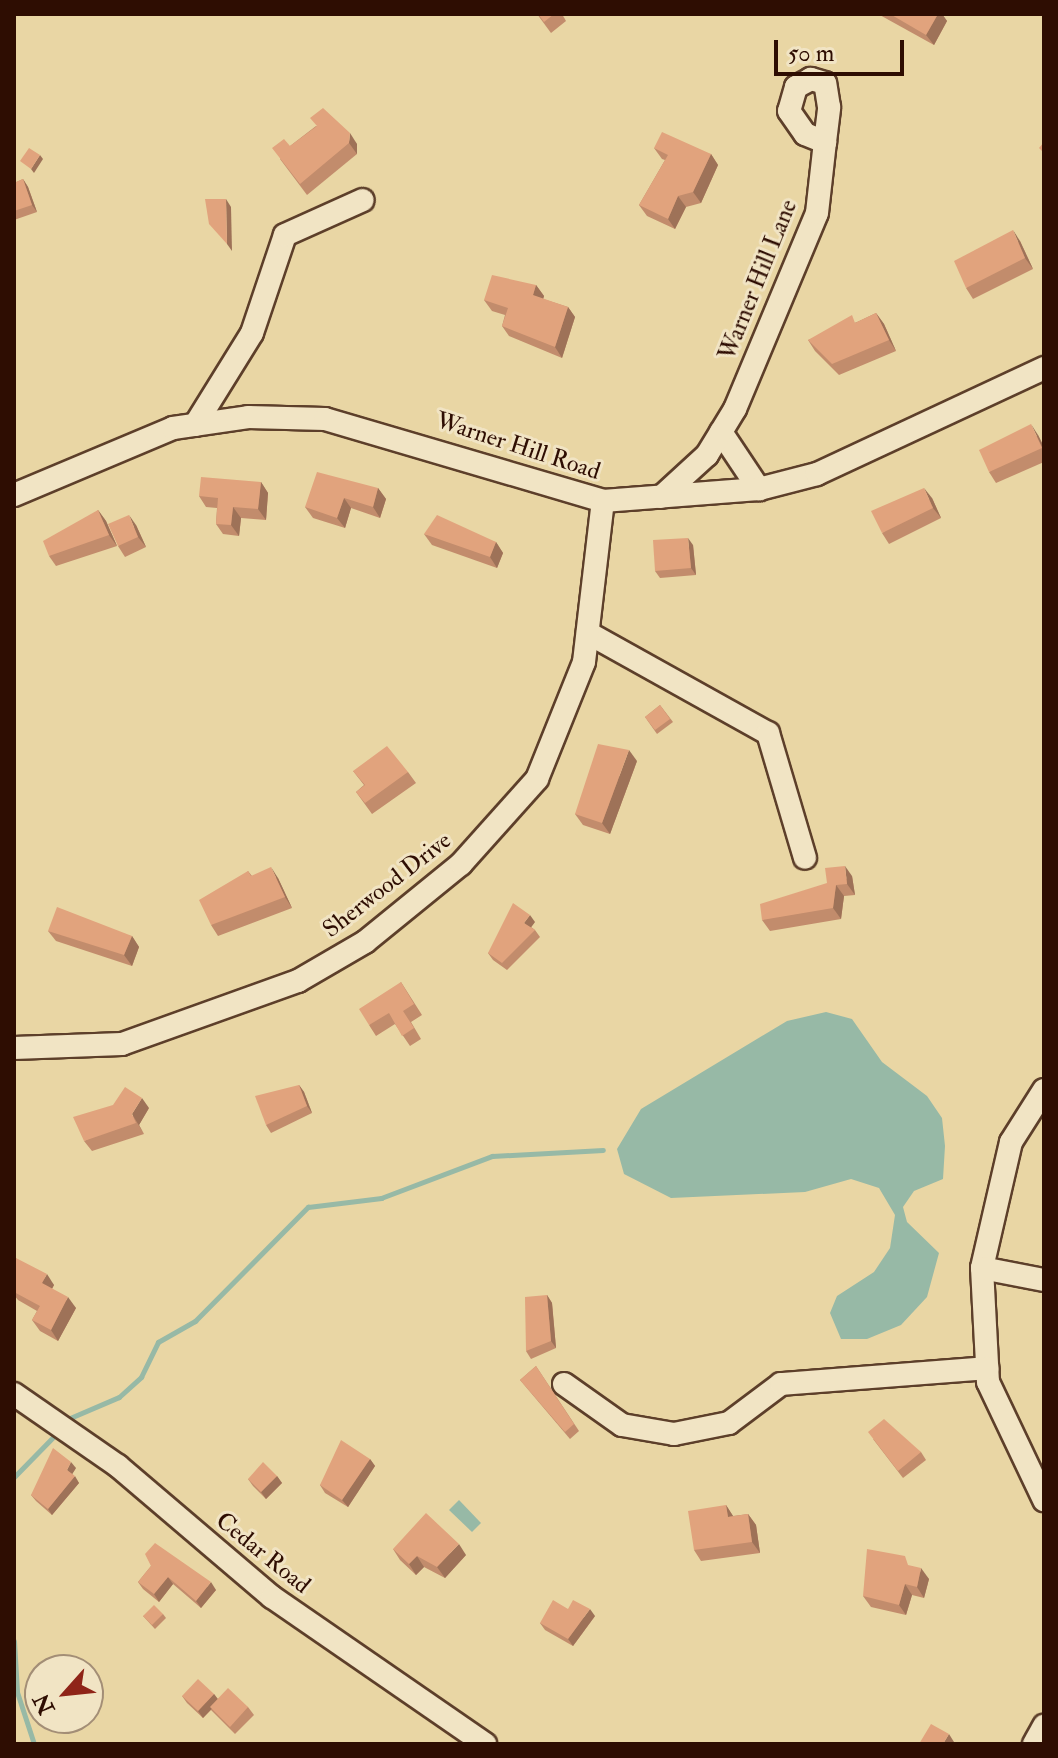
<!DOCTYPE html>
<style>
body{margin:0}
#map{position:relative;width:1058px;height:1758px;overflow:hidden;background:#e9d6a4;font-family:"IM FELL Double Pica",serif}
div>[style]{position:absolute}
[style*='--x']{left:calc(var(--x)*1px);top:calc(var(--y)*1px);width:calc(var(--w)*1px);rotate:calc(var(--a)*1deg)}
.water>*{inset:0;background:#97b9a6}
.stream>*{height:5px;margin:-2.5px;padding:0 2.5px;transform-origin:2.5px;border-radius:2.5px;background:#97b9a6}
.roads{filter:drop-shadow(2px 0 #5d3f2a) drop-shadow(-2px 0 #5d3f2a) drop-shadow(0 2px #5d3f2a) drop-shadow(0 -2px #5d3f2a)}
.minor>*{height:22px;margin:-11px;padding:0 11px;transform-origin:11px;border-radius:11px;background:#f1e4c4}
.wall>*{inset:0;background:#c28c6c}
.shaded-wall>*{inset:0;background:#9e7258}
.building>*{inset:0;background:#e1a37d}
span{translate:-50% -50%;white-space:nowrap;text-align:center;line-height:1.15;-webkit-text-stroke:6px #f1e4c4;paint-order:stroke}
.street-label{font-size:24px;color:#2e0d02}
.frame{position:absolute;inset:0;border:16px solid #2e0d02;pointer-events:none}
.north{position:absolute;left:24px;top:1654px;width:80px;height:80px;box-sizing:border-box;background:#f1e4c4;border:2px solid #a38e76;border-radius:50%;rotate:243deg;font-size:22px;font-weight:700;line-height:32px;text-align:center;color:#2e0d02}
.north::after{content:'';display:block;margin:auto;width:28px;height:36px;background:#8f2418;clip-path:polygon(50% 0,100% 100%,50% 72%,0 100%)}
.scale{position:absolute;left:774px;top:40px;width:130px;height:36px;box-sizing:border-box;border:4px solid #2e0d02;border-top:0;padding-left:10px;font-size:24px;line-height:28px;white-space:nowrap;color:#2e0d02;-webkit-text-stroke:6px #f1e4c4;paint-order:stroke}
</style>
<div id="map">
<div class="water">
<div style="clip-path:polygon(826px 1012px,852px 1019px,882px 1062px,927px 1096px,942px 1118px,945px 1146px,943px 1179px,914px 1191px,903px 1207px,907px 1222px,939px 1253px,927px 1297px,901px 1325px,867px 1339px,841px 1339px,830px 1313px,837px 1296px,874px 1272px,890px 1248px,895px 1215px,879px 1188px,851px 1179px,805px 1192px,671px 1198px,624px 1174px,617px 1149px,641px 1109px,787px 1021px)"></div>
<div style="clip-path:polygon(459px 1500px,481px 1523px,472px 1532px,449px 1510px)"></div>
</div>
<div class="stream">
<div style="--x:70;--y:1418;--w:53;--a:-23.2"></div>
<div style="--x:119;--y:1397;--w:30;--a:-42"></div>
<div style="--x:141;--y:1377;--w:39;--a:-64"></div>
<div style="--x:158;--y:1342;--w:43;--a:-29.6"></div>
<div style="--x:195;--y:1321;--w:161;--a:-45.3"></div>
<div style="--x:308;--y:1207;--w:74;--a:-7"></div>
<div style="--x:381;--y:1198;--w:119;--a:-20.7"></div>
<div style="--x:492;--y:1156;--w:111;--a:-3.1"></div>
<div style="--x:14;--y:1477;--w:56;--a:-45.7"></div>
<div style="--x:14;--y:1641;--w:51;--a:86.6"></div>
<div style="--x:17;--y:1692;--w:55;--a:71.9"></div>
</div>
<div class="roads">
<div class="minor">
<div style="--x:195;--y:425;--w:108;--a:-58.2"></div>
<div style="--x:252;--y:333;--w:103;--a:-71.4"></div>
<div style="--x:285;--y:235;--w:85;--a:-24.2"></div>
<div style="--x:721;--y:432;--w:69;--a:56.3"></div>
<div style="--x:14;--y:495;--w:173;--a:-22.8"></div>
<div style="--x:173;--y:428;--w:76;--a:-8.3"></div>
<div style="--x:248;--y:417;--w:77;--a:1.5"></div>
<div style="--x:325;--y:419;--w:290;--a:16.4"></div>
<div style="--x:603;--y:501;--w:156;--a:-4.4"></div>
<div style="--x:759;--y:489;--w:60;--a:-14.5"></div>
<div style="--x:817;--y:474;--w:251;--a:-25"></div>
<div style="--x:661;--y:497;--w:62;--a:-42.4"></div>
<div style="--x:707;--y:455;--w:54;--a:-58.7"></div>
<div style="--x:735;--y:409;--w:212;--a:-67.3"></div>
<div style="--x:817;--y:213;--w:71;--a:-83.6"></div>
<div style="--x:825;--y:142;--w:35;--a:-83"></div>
<div style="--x:829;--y:107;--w:24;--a:-99"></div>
<div style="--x:825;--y:83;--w:15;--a:-164"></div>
<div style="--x:811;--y:79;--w:17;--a:152"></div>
<div style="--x:796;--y:87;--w:25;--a:106"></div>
<div style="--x:789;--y:111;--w:28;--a:55"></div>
<div style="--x:805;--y:134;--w:22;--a:22"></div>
<div style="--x:588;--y:633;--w:206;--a:29.1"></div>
<div style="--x:768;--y:733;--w:130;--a:73.5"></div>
<div style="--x:14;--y:1048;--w:108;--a:-2.1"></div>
<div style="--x:122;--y:1044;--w:187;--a:-19.7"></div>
<div style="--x:298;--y:981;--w:78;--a:-30.2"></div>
<div style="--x:365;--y:942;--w:124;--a:-39.1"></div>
<div style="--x:461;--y:864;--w:114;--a:-48.2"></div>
<div style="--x:537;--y:779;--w:126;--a:-68.1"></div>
<div style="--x:584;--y:662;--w:162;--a:-83.3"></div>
<div style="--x:1044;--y:1090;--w:62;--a:122.4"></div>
<div style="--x:1011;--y:1142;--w:129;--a:103"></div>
<div style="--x:982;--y:1268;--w:114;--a:87"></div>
<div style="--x:988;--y:1382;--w:131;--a:64.6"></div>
<div style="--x:982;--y:1268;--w:63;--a:11"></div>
<div style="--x:564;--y:1384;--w:71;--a:35.3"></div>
<div style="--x:622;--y:1425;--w:53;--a:9.8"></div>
<div style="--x:674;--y:1434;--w:56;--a:-11.3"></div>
<div style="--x:729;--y:1423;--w:65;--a:-36.9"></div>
<div style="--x:781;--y:1384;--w:207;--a:-4.4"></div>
<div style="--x:14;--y:1394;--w:126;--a:34.7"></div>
<div style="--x:118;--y:1466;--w:202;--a:40.4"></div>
<div style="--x:272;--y:1597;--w:259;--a:34.6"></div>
<div style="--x:1034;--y:1744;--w:21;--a:-61"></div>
</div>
</div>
<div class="wall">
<div style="clip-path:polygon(537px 14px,562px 14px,566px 21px,551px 33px)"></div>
<div style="clip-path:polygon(878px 14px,942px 14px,947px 21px,934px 45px)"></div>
<div style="clip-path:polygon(316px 126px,357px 144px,357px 154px,307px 195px,280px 159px,290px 146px)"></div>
<div style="clip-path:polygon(654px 148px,711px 154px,718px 165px,701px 203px,686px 207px,675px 229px,647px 216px,639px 205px,665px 160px,662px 159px)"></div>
<div style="clip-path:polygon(23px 179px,28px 187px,37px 212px,14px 220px,14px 183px)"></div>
<div style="clip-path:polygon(1020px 241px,1033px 269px,973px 299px,966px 288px)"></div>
<div style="clip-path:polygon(536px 285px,544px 296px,543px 299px,568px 307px,575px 317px,562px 358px,509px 336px,502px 326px,505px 315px,492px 311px,484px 300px)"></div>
<div style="clip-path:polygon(876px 313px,884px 324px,896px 351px,839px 375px,815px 351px,808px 340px,857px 322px)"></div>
<div style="clip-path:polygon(1038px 435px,1044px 447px,1044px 462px,996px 483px,989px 472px)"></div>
<div style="clip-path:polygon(261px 482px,268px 493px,266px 520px,241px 518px,239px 536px,223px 534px,216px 524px,217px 508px,206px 507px,199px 496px)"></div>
<div style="clip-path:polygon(378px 488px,386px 499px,380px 518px,351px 508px,345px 528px,313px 518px,305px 507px)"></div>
<div style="clip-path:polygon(932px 498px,941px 518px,889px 544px,882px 533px)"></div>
<div style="clip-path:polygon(98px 510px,106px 521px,117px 546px,56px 566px,49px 556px)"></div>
<div style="clip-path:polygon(136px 525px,146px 547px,125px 557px,118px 546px)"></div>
<div style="clip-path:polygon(424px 534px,496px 542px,503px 553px,497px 568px,432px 545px)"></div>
<div style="clip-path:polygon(693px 545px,696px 575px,660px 578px,655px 571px)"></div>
<div style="clip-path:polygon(660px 705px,673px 722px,657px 734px,645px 717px)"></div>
<div style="clip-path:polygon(637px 761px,610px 834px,583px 825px,575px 814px)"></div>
<div style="clip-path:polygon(353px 771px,408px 772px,416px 783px,372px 814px,356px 792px,364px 785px)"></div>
<div style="clip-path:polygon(248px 871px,252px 876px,278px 878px,292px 908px,218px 936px,211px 925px)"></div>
<div style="clip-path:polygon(852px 876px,855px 895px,844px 896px,841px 919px,770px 931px,762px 920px)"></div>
<div style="clip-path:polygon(535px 922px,531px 927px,535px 930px,540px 937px,507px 970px,493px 960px,488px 953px)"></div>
<div style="clip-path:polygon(48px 931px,132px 936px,139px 947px,132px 966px,56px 941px)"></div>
<div style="clip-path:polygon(401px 982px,422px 1015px,411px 1022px,421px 1039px,410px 1046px,395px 1024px,376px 1036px,369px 1025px)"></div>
<div style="clip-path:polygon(299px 1085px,304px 1092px,312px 1113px,271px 1133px,266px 1125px)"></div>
<div style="clip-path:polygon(149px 1108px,139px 1125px,144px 1134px,92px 1151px,84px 1141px)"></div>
<div style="clip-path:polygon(14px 1257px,54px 1285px,52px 1289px,76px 1308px,58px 1341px,40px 1331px,32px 1320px,37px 1311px,18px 1300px,14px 1295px)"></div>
<div style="clip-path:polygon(547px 1295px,552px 1303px,556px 1348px,531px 1359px,526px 1351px)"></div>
<div style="clip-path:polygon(536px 1366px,579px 1431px,570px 1439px,520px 1380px)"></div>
<div style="clip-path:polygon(873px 1439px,921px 1452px,926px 1460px,903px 1478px)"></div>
<div style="clip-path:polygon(370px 1459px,375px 1466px,348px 1507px,325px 1493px,320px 1485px)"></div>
<div style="clip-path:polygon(76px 1468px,72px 1474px,79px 1483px,52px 1515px,36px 1501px,31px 1495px)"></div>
<div style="clip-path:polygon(277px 1476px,282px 1483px,266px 1499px,253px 1486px,248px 1479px)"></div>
<div style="clip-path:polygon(726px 1505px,733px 1516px,748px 1514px,756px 1525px,760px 1553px,701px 1561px,694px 1550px)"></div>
<div style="clip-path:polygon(393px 1549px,466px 1555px,445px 1578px,424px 1567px,416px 1575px,400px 1560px)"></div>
<div style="clip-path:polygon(151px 1566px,216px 1590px,201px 1608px,173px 1584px,159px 1602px,143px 1589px,138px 1582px)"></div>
<div style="clip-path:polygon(912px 1566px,929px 1579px,924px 1598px,912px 1595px,906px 1615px,871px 1607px,863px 1596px)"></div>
<div style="clip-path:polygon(163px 1614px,166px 1618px,155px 1629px,143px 1616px)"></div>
<div style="clip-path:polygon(595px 1616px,573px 1646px,545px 1630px,540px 1623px)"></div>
<div style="clip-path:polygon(214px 1694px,218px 1699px,248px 1707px,254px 1715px,235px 1734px,211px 1710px,203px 1718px,187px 1703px,182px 1696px)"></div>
</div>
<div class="shaded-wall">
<div style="clip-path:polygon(938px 14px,942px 14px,947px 21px,934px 45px,926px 35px)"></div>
<div style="clip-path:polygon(350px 133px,357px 144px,357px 154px,349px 143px)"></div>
<div style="clip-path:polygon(711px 154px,718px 165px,701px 203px,693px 192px)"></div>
<div style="clip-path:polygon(40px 155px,43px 159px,34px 173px,31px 169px)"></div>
<div style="clip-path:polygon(23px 179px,28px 187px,37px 212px,32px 205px)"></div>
<div style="clip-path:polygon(678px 196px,686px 207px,675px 229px,668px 219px)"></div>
<div style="clip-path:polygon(226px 199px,231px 207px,232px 251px,227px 244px)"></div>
<div style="clip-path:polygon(1013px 230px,1020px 241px,1033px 269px,1025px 258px)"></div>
<div style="clip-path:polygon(536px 285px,544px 296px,541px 306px,533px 295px)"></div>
<div style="clip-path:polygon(568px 307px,575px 317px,562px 358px,555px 347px)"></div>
<div style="clip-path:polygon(876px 313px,884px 324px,896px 351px,889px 340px)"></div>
<div style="clip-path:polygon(1031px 424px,1038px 435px,1044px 447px,1044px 451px)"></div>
<div style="clip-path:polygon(261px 482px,268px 493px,266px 520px,258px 509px)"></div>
<div style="clip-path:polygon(378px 488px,386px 499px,380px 518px,373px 507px)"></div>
<div style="clip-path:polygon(924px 488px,932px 498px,941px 518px,933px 508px)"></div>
<div style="clip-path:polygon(344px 498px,351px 508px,345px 528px,337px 518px)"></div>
<div style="clip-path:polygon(233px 507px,241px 518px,239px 536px,231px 525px)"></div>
<div style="clip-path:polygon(98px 510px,106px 521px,117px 546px,109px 535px)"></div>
<div style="clip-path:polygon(129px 515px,136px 525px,146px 547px,138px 537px)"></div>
<div style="clip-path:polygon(688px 538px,693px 545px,696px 575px,691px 568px)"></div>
<div style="clip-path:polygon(496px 542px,503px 553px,497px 568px,490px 557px)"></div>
<div style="clip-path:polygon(629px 750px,637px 761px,610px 834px,602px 823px)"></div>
<div style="clip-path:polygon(845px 866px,852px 876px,855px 895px,847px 884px)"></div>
<div style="clip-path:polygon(271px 867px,278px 878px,292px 908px,285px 897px)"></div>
<div style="clip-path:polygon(836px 885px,844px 896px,841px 919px,833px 908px)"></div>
<div style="clip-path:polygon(530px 915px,535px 922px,529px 930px,524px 923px)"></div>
<div style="clip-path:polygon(132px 936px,139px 947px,132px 966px,124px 955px)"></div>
<div style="clip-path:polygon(299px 1085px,304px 1092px,312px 1113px,307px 1106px)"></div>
<div style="clip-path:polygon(142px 1098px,149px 1108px,139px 1125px,144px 1134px,132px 1114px)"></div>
<div style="clip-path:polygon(47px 1274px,54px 1285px,49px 1294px,42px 1283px)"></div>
<div style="clip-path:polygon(547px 1295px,552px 1303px,556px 1348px,551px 1341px)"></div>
<div style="clip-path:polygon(68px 1297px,76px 1308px,58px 1341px,51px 1330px)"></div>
<div style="clip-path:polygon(370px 1459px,375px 1466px,348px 1507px,342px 1500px)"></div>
<div style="clip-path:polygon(71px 1462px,76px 1468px,71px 1476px,67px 1470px)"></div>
<div style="clip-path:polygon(75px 1476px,79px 1483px,52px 1515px,48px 1509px)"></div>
<div style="clip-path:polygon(277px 1476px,282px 1483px,266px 1499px,261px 1492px)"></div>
<div style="clip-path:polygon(726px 1505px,733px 1516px,728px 1517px)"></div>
<div style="clip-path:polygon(748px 1514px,756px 1525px,760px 1553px,752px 1542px)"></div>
<div style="clip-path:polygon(459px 1544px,466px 1555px,445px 1578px,437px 1567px)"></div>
<div style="clip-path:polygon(417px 1556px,424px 1567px,416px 1575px,409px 1564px)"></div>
<div style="clip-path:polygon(921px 1568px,929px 1579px,924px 1598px,917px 1587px)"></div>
<div style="clip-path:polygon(168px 1577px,173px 1584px,159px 1602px,154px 1594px)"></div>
<div style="clip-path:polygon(211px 1582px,216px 1590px,201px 1608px,196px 1601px)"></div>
<div style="clip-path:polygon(905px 1584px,912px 1595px,906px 1615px,899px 1605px)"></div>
<div style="clip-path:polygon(590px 1609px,595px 1616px,573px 1646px,568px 1639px)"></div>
<div style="clip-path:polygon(214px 1694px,219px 1701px,203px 1718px,198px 1711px)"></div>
<div style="clip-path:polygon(949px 1734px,954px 1742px,952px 1744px,943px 1744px)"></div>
</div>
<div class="building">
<div style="clip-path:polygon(538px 14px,554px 14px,544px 22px)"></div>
<div style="clip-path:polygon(890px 14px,938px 14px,926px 35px)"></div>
<div style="clip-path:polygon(323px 108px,350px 133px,349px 143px,300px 184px,272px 148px,284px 139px,290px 146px,317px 126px,310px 118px)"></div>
<div style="clip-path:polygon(662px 132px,711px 154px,693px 192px,678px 196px,668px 219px,639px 205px,668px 155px,654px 148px)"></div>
<div style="clip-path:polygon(1044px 142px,1044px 153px,1039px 148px)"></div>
<div style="clip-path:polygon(29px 148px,40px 155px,31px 169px,20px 161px)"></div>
<div style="clip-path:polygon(23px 179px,32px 205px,14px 211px,14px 183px)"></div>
<div style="clip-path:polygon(205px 199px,226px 199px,227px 244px,209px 224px)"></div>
<div style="clip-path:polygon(1013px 230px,1025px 258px,966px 288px,954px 261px)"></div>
<div style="clip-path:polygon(492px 275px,536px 285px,533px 295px,568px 307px,555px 347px,502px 326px,508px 308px,484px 300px)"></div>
<div style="clip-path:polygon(876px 313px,889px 340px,832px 364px,808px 340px,852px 315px,855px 323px)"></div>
<div style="clip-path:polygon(1031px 424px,1042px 448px,989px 472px,979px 450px)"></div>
<div style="clip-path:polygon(317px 472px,378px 488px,373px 507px,344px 498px,337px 518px,305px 507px)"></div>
<div style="clip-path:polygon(201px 477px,261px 482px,258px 509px,233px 507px,231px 525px,216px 524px,218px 498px,199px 496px)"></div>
<div style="clip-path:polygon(924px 488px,933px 508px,882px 533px,871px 511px)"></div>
<div style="clip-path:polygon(98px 510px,109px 535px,49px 556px,43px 541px)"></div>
<div style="clip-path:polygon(129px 515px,138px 537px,118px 546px,108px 524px)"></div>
<div style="clip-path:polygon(437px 515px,496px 542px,490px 557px,424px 534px)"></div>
<div style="clip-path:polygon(688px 538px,691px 568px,655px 571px,653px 540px)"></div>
<div style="clip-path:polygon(660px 705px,670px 719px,655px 730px,645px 717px)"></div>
<div style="clip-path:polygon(598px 744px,629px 750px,602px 823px,575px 814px)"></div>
<div style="clip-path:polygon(387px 746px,408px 772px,365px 803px,356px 792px,365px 785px,353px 771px)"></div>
<div style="clip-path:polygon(845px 866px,847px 884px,836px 885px,833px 908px,762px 920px,760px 904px,827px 883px,825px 868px)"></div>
<div style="clip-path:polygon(271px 867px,285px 897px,211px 925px,199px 900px,248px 871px,251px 876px)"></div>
<div style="clip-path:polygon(513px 903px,530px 915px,524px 923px,535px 930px,502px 963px,488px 953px)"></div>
<div style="clip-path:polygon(57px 907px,132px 936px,124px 955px,48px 931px)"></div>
<div style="clip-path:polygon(401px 982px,414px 1004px,403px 1011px,414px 1028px,402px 1036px,389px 1013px,369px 1025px,359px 1009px)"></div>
<div style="clip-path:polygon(299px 1085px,307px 1106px,266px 1125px,255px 1096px)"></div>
<div style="clip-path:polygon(125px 1087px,142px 1098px,132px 1114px,136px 1123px,84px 1141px,73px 1117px,113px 1105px)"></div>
<div style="clip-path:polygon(14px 1257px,47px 1274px,42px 1283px,68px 1297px,51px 1330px,32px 1320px,40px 1306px,14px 1292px)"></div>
<div style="clip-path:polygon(547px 1295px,551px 1341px,526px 1351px,525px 1297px)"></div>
<div style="clip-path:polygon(536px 1366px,574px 1424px,565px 1432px,520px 1380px)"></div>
<div style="clip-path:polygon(884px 1419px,921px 1452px,898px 1471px,868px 1432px)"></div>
<div style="clip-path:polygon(341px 1440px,370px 1459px,342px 1500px,320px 1485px)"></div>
<div style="clip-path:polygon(53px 1448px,71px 1462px,67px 1470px,75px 1476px,48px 1509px,31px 1495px)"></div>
<div style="clip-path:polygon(263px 1462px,277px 1476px,261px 1492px,248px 1479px)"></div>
<div style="clip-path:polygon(726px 1505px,728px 1517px,748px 1514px,752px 1542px,694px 1550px,688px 1511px)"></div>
<div style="clip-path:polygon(426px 1513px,459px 1544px,437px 1567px,417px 1556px,409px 1564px,393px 1549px)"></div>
<div style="clip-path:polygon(155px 1543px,211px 1582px,196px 1601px,168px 1577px,154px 1594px,138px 1582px,151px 1566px,145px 1554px)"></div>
<div style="clip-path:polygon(867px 1549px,905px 1556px,908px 1565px,921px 1568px,917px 1587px,905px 1584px,899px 1605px,863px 1596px)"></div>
<div style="clip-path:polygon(553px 1600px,568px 1609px,573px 1600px,590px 1609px,568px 1639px,540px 1623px)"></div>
<div style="clip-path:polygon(154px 1605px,163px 1614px,152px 1625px,143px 1616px)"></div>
<div style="clip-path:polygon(198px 1679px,214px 1694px,198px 1711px,182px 1696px)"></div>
<div style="clip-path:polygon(228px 1688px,248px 1707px,230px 1727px,210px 1707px)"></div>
<div style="clip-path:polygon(931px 1724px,949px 1734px,943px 1744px,919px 1744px)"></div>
</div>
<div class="street-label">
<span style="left:758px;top:280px;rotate:-68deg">Warner Hill Lane</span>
<span style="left:518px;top:446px;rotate:18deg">Warner Hill Road</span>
<span style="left:387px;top:885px;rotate:-38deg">Sherwood Drive</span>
<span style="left:263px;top:1553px;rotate:39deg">Cedar Road</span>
</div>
<div class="frame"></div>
<div class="north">N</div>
<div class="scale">50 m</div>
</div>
